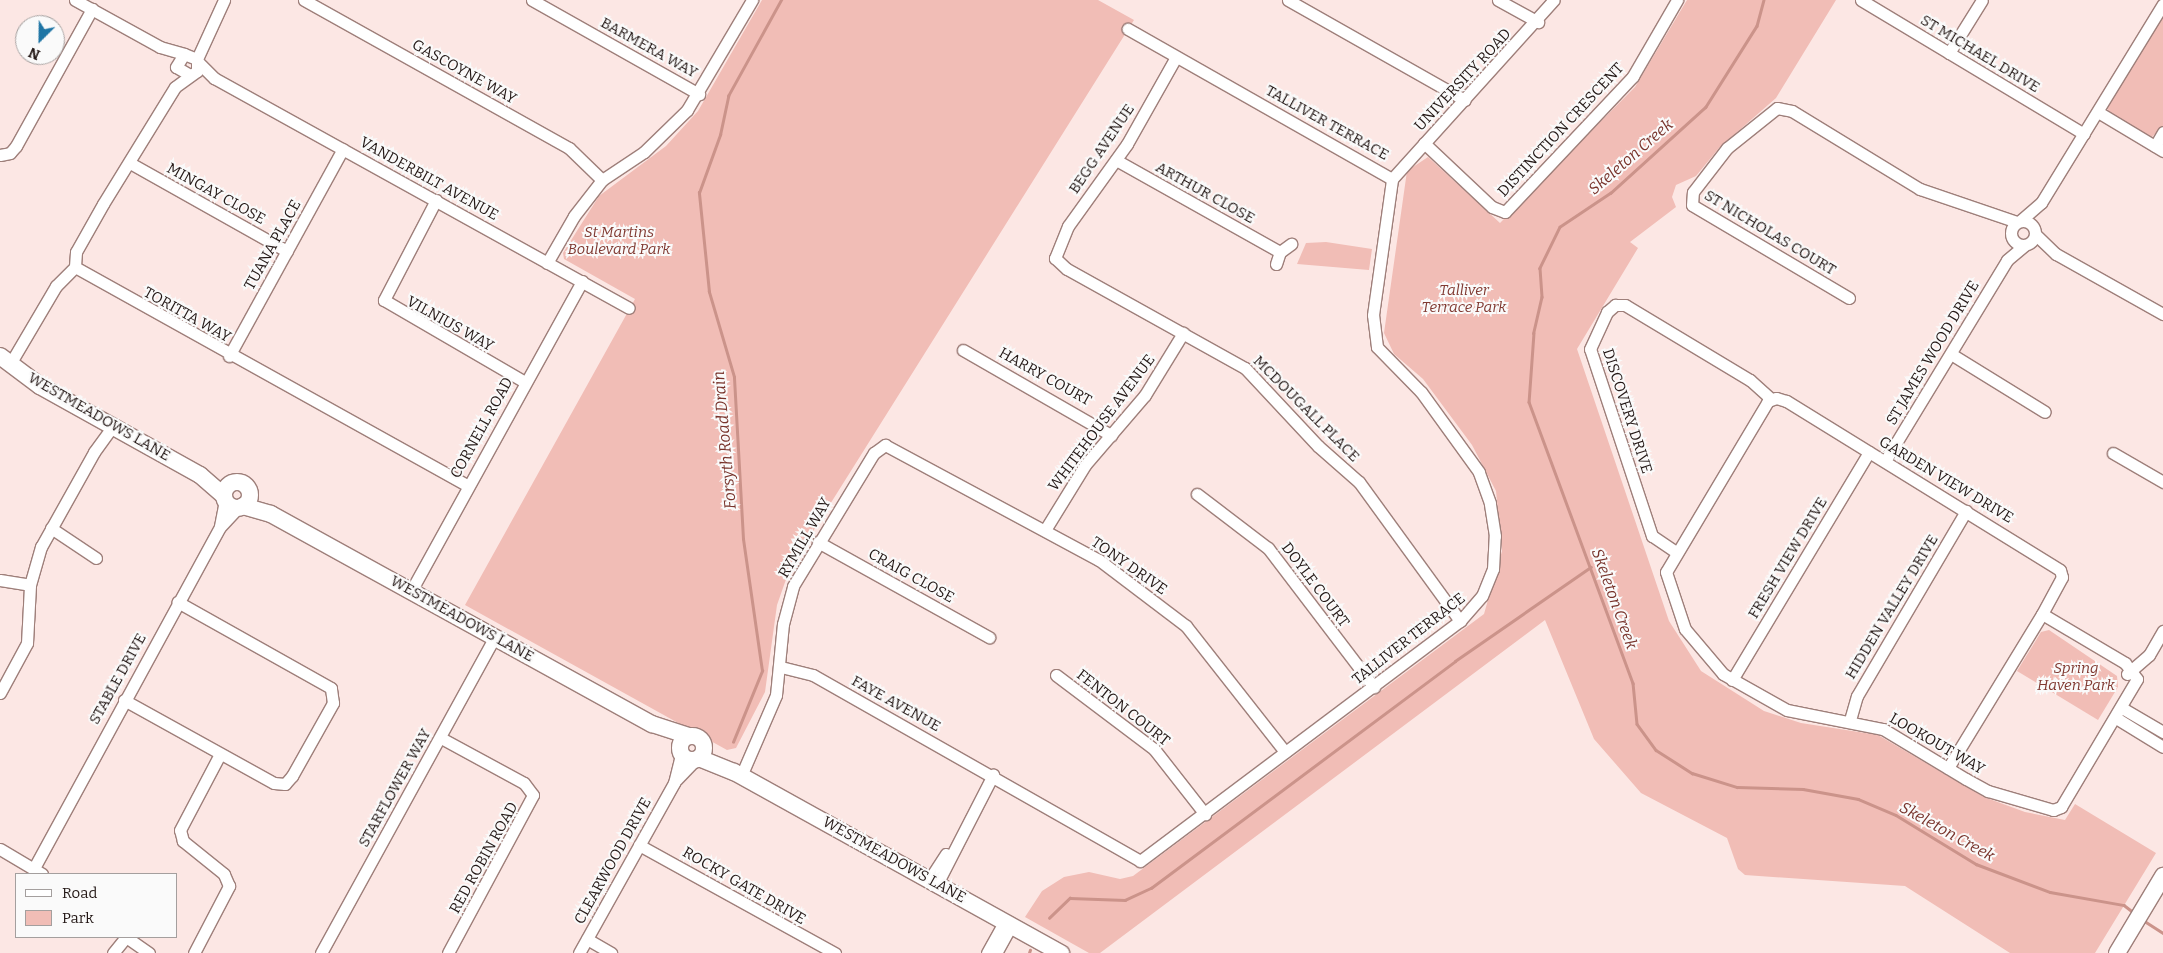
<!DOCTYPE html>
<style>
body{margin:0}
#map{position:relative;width:2163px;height:953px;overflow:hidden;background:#fce7e4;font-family:Bitter,serif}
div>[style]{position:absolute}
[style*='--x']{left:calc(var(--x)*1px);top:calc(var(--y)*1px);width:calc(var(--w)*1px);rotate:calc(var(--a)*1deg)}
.green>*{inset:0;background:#f1bdb6}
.stream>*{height:2.5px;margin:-1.25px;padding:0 1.25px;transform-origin:1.25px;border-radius:1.25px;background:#cb938a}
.roads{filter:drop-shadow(1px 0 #9e7f7a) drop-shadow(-1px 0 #9e7f7a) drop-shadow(0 1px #9e7f7a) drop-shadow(0 -1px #9e7f7a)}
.street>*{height:11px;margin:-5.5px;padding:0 5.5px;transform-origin:5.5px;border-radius:5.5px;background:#fff}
.street>.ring{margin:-5.5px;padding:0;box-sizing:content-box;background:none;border:11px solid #fff;border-radius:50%}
.secondary>*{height:16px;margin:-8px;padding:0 8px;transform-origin:8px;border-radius:8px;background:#fff}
.secondary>.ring{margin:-8px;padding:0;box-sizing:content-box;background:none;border:16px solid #fff;border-radius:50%}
span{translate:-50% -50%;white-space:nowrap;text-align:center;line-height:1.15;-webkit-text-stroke:4px #fafafa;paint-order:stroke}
.street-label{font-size:15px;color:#231715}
.park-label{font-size:15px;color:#813a32;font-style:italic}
.water-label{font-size:16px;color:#78332b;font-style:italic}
.legend{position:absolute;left:15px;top:873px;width:162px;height:65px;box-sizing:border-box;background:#fafafa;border:1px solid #a49f9e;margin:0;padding:6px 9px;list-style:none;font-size:15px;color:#231715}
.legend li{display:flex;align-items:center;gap:10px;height:25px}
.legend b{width:25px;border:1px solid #a49f9e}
.north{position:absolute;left:15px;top:15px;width:50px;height:50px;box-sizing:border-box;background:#fafafa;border:1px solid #a49f9e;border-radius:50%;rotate:203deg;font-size:14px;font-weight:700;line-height:20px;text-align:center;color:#231715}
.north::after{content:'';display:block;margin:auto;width:18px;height:22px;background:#1e75a5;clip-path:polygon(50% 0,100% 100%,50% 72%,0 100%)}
</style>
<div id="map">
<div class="green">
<div style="clip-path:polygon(762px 0,1098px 0,1134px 20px,790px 568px,777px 605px,765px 692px,736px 748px,727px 750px,465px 605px,635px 299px,564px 259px,563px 253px,599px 196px,666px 146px,698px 111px)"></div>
<div style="clip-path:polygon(1687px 0,1836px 0,1776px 98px,1719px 148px,1696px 176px,1676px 185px,1672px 197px,1676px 207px,1630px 242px,1638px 248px,1577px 349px,1669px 621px,1701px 671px,1764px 711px,1801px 723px,1878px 735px,1984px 797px,2025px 812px,2065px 820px,2075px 804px,2156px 853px,2095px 953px,2010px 953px,1905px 886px,1745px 875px,1738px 869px,1727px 838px,1641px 793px,1594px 739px,1545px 620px,1100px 953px,1089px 953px,1025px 917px,1042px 891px,1064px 877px,1089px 872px,1120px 879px,1133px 876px,1484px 614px,1502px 551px,1496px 491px,1472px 445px,1423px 379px,1394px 354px,1384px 333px,1407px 171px,1428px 157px,1500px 223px,1635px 87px)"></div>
<div style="clip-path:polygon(2163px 13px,2163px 126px,2152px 137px,2109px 113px,2107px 106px)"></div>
<div style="clip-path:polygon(1326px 242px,1372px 249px,1369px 270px,1297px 264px,1306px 243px)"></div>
<div style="clip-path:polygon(2049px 630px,2117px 676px,2118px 687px,2098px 720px,2017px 671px,2041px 632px)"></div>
</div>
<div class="stream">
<div style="--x:1764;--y:0;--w:27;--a:105"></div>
<div style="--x:1757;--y:26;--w:96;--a:122.2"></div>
<div style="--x:1706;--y:107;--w:128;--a:137.8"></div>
<div style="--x:1611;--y:193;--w:61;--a:146.3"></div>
<div style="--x:1560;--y:227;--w:46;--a:116"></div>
<div style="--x:1540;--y:268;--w:29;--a:86"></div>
<div style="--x:1542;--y:297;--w:37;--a:103"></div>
<div style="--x:1534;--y:333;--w:69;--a:94.1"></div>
<div style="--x:1529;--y:402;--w:300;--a:69.7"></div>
<div style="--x:1633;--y:683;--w:41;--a:84.4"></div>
<div style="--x:1637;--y:724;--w:32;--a:54"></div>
<div style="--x:1656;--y:750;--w:43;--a:32.6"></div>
<div style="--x:1692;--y:773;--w:47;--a:17.3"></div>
<div style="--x:1737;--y:787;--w:66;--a:1.7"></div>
<div style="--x:1803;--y:789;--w:56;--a:10.3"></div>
<div style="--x:1858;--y:799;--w:41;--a:22.8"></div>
<div style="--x:1896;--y:815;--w:94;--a:31.5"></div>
<div style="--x:1976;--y:864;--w:79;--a:20.7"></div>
<div style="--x:2050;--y:892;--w:75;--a:10"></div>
<div style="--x:2124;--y:905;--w:11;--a:38"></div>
<div style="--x:733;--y:742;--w:77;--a:-67.8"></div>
<div style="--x:762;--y:671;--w:133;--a:-98.2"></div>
<div style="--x:743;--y:539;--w:162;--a:-93.2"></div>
<div style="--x:734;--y:377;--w:89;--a:-106.4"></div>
<div style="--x:709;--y:292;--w:100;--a:-95.8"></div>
<div style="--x:699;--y:193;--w:62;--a:-70.1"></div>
<div style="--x:720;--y:135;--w:40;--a:-78"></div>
<div style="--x:728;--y:96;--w:110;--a:-61.1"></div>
<div style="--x:1049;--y:918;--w:29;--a:-44"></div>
<div style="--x:1070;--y:898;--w:55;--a:2.1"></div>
<div style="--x:1125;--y:900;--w:29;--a:-25"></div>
<div style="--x:1151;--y:888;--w:379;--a:-36.7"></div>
<div style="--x:1455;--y:661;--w:165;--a:-34.7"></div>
<div style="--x:2143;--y:920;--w:24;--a:33"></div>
<div style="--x:1029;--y:953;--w:3;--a:-72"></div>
</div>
<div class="roads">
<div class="street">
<div style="--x:75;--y:0;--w:97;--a:28.9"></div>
<div style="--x:160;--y:47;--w:25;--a:16"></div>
<div style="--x:304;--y:0;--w:304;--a:29.2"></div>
<div style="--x:569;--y:148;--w:46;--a:44.1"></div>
<div style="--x:532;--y:0;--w:192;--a:29.4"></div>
<div style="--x:1288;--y:0;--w:203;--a:29.5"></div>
<div style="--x:1498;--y:0;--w:46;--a:28.8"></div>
<div style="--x:1861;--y:0;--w:260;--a:31"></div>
<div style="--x:1949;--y:53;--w:62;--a:-58.1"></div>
<div style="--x:1176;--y:57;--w:100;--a:119.4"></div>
<div style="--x:1127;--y:144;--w:101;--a:125.7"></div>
<div style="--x:1068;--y:226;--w:35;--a:112"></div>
<div style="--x:1055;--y:258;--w:16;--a:43"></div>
<div style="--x:1067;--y:269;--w:204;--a:29.1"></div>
<div style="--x:1245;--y:368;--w:107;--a:46.9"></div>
<div style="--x:1318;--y:446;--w:55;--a:41.3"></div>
<div style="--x:1359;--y:482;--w:172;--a:54"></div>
<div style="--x:197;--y:59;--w:65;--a:-65.4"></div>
<div style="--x:198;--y:62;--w:23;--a:45"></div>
<div style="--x:214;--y:78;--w:474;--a:29"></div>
<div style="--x:190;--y:75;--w:16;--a:-150"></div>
<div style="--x:176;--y:67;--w:15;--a:-58"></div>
<div style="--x:184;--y:54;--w:14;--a:21"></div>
<div style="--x:197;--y:59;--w:12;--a:90"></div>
<div style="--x:197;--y:71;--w:27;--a:144"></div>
<div style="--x:175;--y:87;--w:137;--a:121.6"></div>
<div style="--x:103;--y:204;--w:55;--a:119.4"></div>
<div style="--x:76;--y:252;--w:15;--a:94"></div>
<div style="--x:75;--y:267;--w:450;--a:29.1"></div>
<div style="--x:2098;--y:112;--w:76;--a:31"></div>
<div style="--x:1424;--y:143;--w:93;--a:43.3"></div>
<div style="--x:1492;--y:207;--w:14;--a:21"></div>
<div style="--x:1505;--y:212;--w:187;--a:-46.7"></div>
<div style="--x:1633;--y:76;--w:88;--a:-59.9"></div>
<div style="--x:2155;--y:146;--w:16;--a:-60"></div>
<div style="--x:0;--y:155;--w:10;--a:-11"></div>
<div style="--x:10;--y:153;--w:9;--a:-49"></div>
<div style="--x:16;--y:146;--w:157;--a:-61"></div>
<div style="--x:1116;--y:160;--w:188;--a:29.3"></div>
<div style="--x:130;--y:163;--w:180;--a:29.3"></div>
<div style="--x:1392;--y:179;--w:241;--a:-47.9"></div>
<div style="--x:436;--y:200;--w:113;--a:117.5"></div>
<div style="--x:384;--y:300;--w:163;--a:30.2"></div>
<div class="ring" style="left:2011px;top:221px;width:13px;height:13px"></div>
<div style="--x:2020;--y:221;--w:28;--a:-41"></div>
<div style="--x:2041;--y:203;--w:233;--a:-58.5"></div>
<div style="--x:2035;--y:234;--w:29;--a:44"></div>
<div style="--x:2056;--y:254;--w:123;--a:29.3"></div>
<div style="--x:547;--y:263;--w:54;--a:-60.1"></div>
<div style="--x:574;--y:216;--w:46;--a:-52.1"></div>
<div style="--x:602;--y:180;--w:50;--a:-33.7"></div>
<div style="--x:644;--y:152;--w:60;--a:-44.3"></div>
<div style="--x:687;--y:110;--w:128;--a:-59.4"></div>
<div style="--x:1276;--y:264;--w:13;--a:-72"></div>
<div style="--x:1280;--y:252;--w:14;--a:-36"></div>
<div style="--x:1849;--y:298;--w:182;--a:-149.4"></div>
<div style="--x:1692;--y:205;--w:13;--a:-86"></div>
<div style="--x:1693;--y:192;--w:56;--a:-52.3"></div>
<div style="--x:1727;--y:148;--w:64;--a:-38.7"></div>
<div style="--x:1777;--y:108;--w:15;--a:11"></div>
<div style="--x:1792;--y:111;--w:150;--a:31.4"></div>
<div style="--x:1920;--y:189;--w:102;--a:18.8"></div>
<div style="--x:963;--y:350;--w:171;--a:29.9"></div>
<div style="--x:1951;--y:354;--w:110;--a:31.7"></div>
<div style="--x:229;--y:356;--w:236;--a:-61.2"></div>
<div style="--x:10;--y:364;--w:91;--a:-59.5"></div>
<div style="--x:56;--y:286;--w:27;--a:-45"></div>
<div style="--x:2113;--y:453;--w:58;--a:30.1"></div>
<div style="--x:1885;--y:461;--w:235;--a:-58.7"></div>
<div style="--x:2007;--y:260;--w:23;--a:-40"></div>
<div style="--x:1197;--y:494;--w:89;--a:37.3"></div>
<div style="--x:1268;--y:548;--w:175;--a:52.7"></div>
<div style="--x:220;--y:526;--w:25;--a:-79"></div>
<div style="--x:51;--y:528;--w:54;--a:33.7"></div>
<div style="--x:1045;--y:530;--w:76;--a:-58.4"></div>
<div style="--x:1085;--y:465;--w:92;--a:-49.4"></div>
<div style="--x:1145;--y:395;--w:73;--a:-58.5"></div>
<div style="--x:818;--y:542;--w:196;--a:29.1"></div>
<div style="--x:1676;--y:552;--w:29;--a:-146"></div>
<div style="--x:1652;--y:536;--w:197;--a:-108.3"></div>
<div style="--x:1590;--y:349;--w:41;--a:-65.3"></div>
<div style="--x:1607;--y:312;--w:11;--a:-41"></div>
<div style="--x:1615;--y:305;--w:10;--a:0"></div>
<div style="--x:1625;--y:305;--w:146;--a:31"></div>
<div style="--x:1750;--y:380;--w:28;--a:42"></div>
<div style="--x:0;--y:580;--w:30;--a:9"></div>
<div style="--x:411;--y:591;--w:354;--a:-61.1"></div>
<div style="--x:781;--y:667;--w:33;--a:14"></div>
<div style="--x:813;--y:675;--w:376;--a:29.6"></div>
<div style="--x:1140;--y:861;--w:400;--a:-36.9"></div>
<div style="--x:1460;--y:621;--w:33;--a:-49"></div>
<div style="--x:1482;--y:596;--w:29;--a:-68"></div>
<div style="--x:1493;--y:569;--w:33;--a:-87"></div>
<div style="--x:1495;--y:536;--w:33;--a:-99"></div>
<div style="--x:1490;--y:503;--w:33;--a:-110"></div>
<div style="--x:1479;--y:472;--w:99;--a:-125.9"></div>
<div style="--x:1421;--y:392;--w:63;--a:-134.4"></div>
<div style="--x:1377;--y:347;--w:32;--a:-97"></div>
<div style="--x:1373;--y:315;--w:137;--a:-82"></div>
<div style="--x:1392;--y:179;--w:304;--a:-150.4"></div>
<div style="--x:2127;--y:674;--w:29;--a:-41"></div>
<div style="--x:2149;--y:655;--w:28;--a:-60"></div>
<div style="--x:1056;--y:675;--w:123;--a:37.1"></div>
<div style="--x:1154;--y:749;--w:83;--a:51.9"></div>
<div style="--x:1732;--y:680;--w:266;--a:-59"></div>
<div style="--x:0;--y:693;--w:57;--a:-61.6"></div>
<div style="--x:27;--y:643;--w:58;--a:-87"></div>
<div style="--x:30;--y:585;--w:40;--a:-74"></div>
<div style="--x:41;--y:547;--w:109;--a:-60.8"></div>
<div style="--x:94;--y:452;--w:32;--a:-54"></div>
<div style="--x:124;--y:700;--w:171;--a:29"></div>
<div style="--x:274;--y:783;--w:11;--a:5"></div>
<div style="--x:285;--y:784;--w:11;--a:-49"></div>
<div style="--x:292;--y:776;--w:84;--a:-60.7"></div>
<div style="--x:333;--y:703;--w:15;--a:-98"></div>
<div style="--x:331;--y:688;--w:176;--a:-150.7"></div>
<div style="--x:2122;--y:708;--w:48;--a:30.3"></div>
<div style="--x:2116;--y:718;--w:55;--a:31.7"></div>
<div style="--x:1850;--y:720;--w:25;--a:-74"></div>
<div style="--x:1857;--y:696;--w:215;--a:-59.5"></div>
<div style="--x:441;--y:738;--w:94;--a:28.5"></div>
<div style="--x:524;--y:783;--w:15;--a:53"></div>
<div style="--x:533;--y:795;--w:179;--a:118.3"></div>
<div style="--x:1948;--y:768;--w:180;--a:-58.6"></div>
<div style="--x:2042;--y:614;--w:42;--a:-61.6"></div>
<div style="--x:2062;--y:577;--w:7;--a:-106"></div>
<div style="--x:2060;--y:570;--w:322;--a:-148.3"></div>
<div style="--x:1786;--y:401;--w:10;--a:-163"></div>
<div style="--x:1776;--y:398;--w:9;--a:159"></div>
<div style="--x:1768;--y:401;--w:199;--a:120.8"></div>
<div style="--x:1666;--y:572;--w:60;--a:71.6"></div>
<div style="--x:1685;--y:629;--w:59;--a:49.8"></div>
<div style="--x:1723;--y:674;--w:73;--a:29.4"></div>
<div style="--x:1787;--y:710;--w:98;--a:11.2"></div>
<div style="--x:1883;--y:729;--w:97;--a:31.1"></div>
<div style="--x:1966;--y:779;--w:25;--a:29"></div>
<div style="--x:1988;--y:791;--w:68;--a:16.3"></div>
<div style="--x:2053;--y:810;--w:9;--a:-21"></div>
<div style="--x:2061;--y:807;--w:149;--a:-59.3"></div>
<div style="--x:2137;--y:679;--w:20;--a:-127"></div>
<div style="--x:2125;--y:663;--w:96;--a:-149.4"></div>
<div style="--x:741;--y:776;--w:88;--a:-66.6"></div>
<div style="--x:776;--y:695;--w:71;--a:-84.4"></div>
<div style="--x:783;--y:624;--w:39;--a:-75"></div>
<div style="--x:793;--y:586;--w:156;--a:-58.7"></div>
<div style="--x:874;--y:453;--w:14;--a:-36"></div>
<div style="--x:885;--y:445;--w:243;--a:28.3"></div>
<div style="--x:1099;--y:560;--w:109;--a:37.2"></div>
<div style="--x:1186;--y:626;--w:160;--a:51.8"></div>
<div style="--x:675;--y:781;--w:29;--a:-46"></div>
<div style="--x:639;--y:845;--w:224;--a:28.9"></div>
<div style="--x:0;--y:849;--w:49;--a:30.8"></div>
<div style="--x:34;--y:868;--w:388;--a:-61.4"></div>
<div style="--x:220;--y:527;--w:26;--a:-47"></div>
<div style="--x:929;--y:880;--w:31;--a:-57"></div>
<div style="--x:937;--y:884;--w:123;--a:-62.8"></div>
<div style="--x:126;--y:937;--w:28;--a:35"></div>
<div style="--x:587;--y:939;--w:28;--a:30"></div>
<div style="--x:113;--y:953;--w:21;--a:-51"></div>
<div style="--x:194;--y:953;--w:76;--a:-62.4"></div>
<div style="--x:229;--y:886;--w:13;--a:-113"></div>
<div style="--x:224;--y:874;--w:53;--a:-141.2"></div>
<div style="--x:183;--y:841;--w:11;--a:-105"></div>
<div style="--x:180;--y:830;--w:86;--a:-62.2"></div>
<div style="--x:321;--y:953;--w:361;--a:-61.2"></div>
<div style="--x:579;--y:953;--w:195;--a:-60.8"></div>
<div style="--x:674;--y:783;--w:29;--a:-76"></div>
<div style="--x:987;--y:953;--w:35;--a:-61"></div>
<div style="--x:996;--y:953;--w:31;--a:-61"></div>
</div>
<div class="secondary">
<div style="--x:0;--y:356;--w:50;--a:36.9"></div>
<div style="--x:40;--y:386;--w:183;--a:29.1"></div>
<div style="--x:200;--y:475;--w:32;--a:41"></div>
<div class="ring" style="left:224px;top:482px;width:10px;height:10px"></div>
<div style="--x:243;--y:506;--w:29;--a:16"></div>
<div style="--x:271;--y:514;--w:435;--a:28.9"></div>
<div style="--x:652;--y:724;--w:38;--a:18"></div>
<div class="ring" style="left:680px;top:736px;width:8px;height:8px"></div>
<div style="--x:699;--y:758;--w:38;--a:22"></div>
<div style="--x:734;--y:772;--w:374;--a:29"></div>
<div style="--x:2117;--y:953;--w:90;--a:-59.1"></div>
</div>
</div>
<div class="street-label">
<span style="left:649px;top:48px;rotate:29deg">BARMERA WAY</span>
<span style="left:1980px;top:54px;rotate:31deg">ST MICHAEL DRIVE</span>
<span style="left:464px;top:72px;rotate:29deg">GASCOYNE WAY</span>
<span style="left:1463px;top:80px;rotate:-47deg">UNIVERSITY ROAD</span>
<span style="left:1327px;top:123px;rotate:29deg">TALLIVER TERRACE</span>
<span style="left:1561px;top:130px;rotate:-47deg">DISTINCTION CRESCENT</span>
<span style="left:1102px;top:149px;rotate:-56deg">BEGG AVENUE</span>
<span style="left:429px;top:179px;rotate:29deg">VANDERBILT AVENUE</span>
<span style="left:1205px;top:193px;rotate:29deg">ARTHUR CLOSE</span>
<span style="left:216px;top:194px;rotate:29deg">MINGAY CLOSE</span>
<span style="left:1770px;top:233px;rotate:31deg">ST NICHOLAS COURT</span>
<span style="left:273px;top:245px;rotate:-61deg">TUANA PLACE</span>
<span style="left:187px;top:315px;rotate:29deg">TORITTA WAY</span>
<span style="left:450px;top:324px;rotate:29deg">VILNIUS WAY</span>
<span style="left:1933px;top:353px;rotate:-59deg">ST JAMES WOOD DRIVE</span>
<span style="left:1045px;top:377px;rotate:29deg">HARRY COURT</span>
<span style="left:1306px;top:409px;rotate:45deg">MCDOUGALL PLACE</span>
<span style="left:1627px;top:411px;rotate:72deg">DISCOVERY DRIVE</span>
<span style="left:99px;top:417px;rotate:30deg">WESTMEADOWS LANE</span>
<span style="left:1102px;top:423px;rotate:-53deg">WHITEHOUSE AVENUE</span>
<span style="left:482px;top:428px;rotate:-61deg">CORNELL ROAD</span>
<span style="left:1946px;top:480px;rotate:31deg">GARDEN VIEW DRIVE</span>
<span style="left:805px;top:538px;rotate:-60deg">RYMILL WAY</span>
<span style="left:1788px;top:558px;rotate:-59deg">FRESH VIEW DRIVE</span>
<span style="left:1129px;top:566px;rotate:35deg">TONY DRIVE</span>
<span style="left:911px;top:576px;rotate:29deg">CRAIG CLOSE</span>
<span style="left:1315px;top:585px;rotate:53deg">DOYLE COURT</span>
<span style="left:1892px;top:607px;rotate:-59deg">HIDDEN VALLEY DRIVE</span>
<span style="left:462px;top:619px;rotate:29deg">WESTMEADOWS LANE</span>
<span style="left:1409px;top:639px;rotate:-38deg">TALLIVER TERRACE</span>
<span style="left:118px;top:679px;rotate:-61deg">STABLE DRIVE</span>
<span style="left:896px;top:704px;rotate:29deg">FAYE AVENUE</span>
<span style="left:1123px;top:708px;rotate:38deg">FENTON COURT</span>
<span style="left:1937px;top:744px;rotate:30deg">LOOKOUT WAY</span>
<span style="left:395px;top:788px;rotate:-61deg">STARFLOWER WAY</span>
<span style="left:484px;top:858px;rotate:-61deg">RED ROBIN ROAD</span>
<span style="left:894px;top:860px;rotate:29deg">WESTMEADOWS LANE</span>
<span style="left:613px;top:861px;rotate:-61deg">CLEARWOOD DRIVE</span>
<span style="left:744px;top:886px;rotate:30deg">ROCKY GATE DRIVE</span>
</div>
<div class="park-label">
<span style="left:619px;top:241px">St Martins<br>Boulevard Park</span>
<span style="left:1464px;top:299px">Talliver<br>Terrace Park</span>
<span style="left:2076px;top:677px">Spring<br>Haven Park</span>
</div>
<div class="water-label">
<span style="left:1631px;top:157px;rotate:-41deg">Skeleton Creek</span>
<span style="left:725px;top:440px;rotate:-95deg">Forsyth Road Drain</span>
<span style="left:1614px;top:599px;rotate:70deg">Skeleton Creek</span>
<span style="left:1947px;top:832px;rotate:29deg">Skeleton Creek</span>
</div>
<ul class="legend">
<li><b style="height:6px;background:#fff"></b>Road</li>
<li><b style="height:14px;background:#f1bdb6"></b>Park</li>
</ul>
<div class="north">N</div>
</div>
